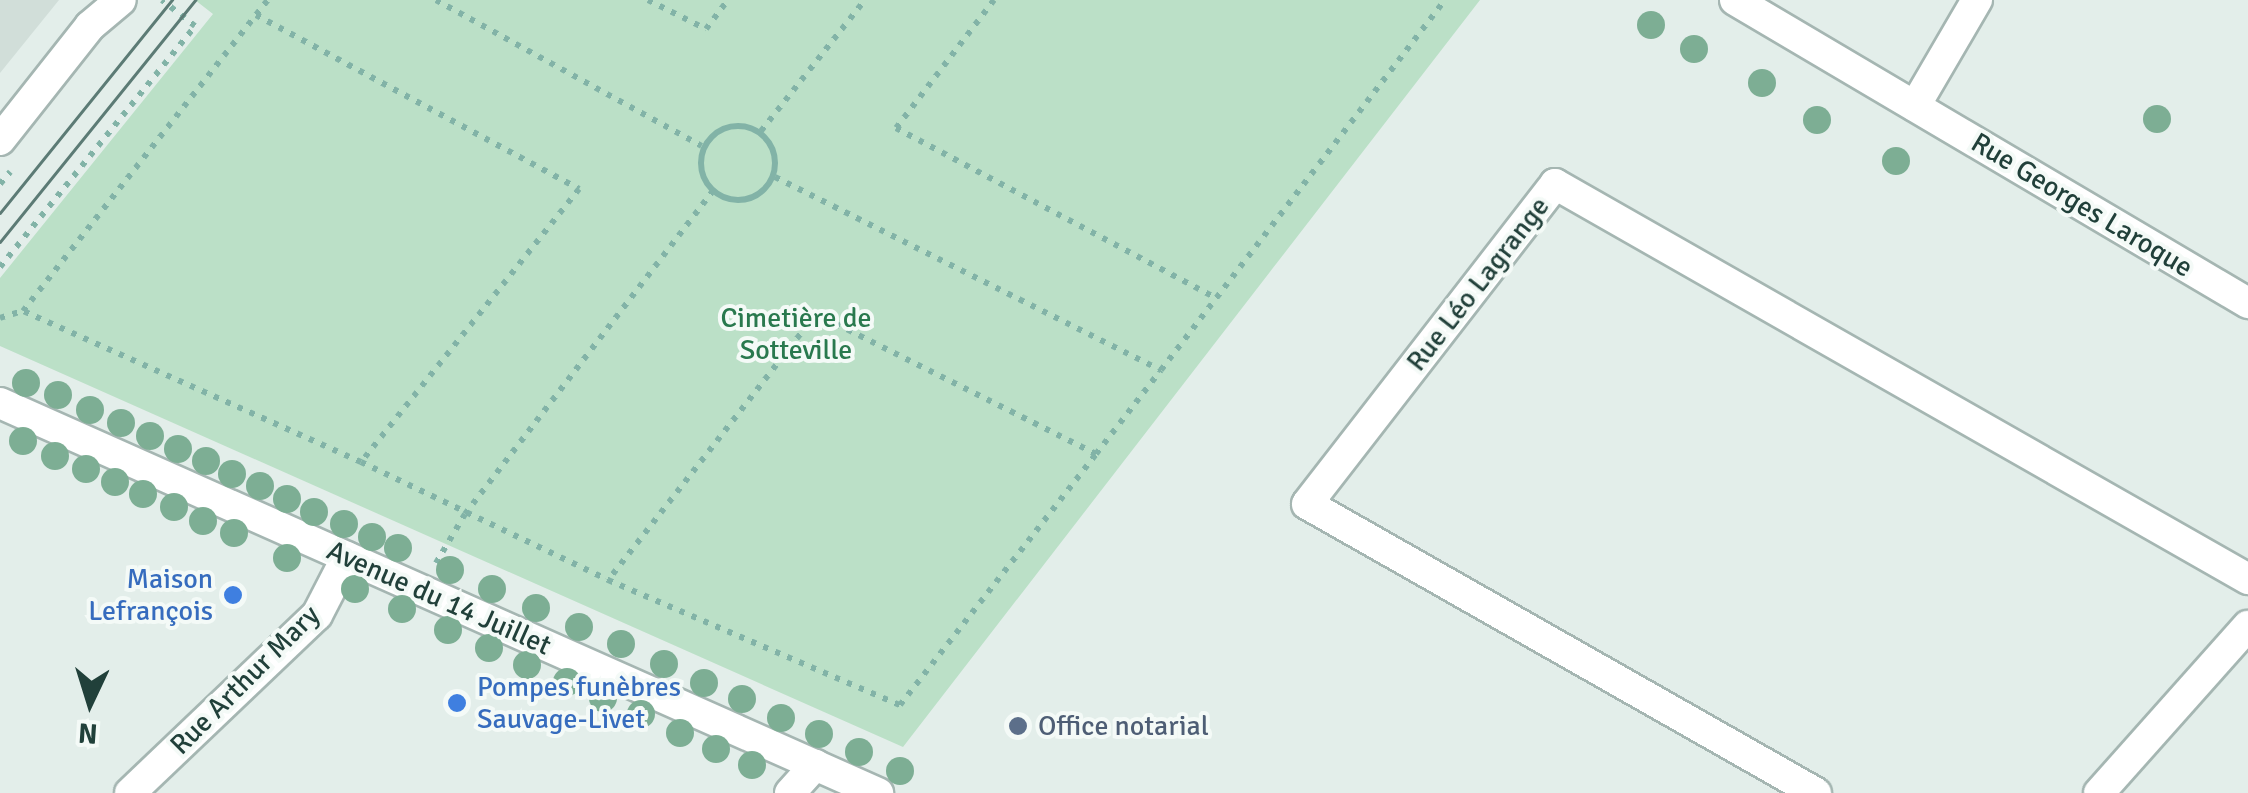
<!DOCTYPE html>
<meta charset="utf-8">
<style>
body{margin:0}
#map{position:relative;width:2248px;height:793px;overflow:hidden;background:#e3eeea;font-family:Signika,sans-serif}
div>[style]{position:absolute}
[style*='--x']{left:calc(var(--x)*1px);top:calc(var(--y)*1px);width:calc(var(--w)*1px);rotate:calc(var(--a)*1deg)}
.built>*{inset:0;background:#d1ded9}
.green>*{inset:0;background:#bbe0c7}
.path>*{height:6px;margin-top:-3px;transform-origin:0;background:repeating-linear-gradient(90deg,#82b3a7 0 5px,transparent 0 13px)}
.path>.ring{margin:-3px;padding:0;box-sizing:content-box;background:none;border:6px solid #82b3a7;border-radius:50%}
.roads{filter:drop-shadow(2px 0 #a5b6b2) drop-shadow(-2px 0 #a5b6b2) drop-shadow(0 2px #a5b6b2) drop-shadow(0 -2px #a5b6b2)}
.street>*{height:30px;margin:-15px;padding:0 15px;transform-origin:15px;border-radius:15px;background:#fff}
.secondary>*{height:30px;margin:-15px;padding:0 15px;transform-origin:15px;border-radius:15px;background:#fff}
.tram>*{height:2.5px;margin:-1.25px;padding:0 1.25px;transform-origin:1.25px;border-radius:1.25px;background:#5c7b75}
.trees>*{width:28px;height:28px;margin:-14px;border-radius:50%;background:#7dae94}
.dots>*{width:28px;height:28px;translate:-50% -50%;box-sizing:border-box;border:5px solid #f4faf7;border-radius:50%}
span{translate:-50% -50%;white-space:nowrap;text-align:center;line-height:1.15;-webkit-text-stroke:8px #f4faf7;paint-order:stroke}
.street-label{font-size:28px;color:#21403a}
.park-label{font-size:28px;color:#29794e}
.shop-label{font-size:28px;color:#366cbe}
.right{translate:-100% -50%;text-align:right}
.left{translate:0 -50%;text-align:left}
.service-label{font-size:28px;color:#4e5e75}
.north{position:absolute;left:40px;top:653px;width:100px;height:100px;-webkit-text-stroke:8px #f4faf7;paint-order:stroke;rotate:184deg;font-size:28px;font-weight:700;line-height:40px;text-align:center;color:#21403a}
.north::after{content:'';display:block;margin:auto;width:35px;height:45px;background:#21403a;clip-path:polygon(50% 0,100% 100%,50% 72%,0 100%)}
</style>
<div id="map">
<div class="built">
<div style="clip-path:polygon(0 0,59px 0,0 73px)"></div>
</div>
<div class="green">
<div style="clip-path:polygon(195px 0,1480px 0,903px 747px,0 346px,0 278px,213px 14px)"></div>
</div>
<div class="path">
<div style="--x:436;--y:0;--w:303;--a:28.8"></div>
<div style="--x:648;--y:0;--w:65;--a:26.6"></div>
<div style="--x:706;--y:29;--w:36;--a:-53"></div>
<div style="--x:994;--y:0;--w:161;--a:127.4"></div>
<div style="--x:896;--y:128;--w:362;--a:28"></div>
<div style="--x:256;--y:15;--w:367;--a:28.3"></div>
<div style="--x:579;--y:189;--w:349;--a:128.6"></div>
<div style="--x:361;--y:462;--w:370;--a:-155.9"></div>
<div style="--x:23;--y:311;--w:396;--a:-51.8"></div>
<div class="ring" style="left:701px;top:126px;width:68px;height:68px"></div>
<div style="--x:761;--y:131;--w:167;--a:-51.6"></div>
<div style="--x:775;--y:177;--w:432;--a:26.6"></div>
<div style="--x:1161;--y:370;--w:466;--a:-52.5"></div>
<div style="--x:0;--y:184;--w:16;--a:-50"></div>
<div style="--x:0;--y:267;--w:310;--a:-51"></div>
<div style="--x:195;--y:26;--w:42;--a:-141.8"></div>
<div style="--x:0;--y:318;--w:24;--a:-17"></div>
<div style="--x:1096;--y:454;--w:313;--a:-153.4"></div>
<div style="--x:816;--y:314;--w:338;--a:128"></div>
<div style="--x:608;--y:580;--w:318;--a:23.2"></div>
<div style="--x:900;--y:705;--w:318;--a:-52"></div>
<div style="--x:1096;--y:454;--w:106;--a:-52.3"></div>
<div style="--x:361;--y:462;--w:274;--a:25.5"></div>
<div style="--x:436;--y:563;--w:57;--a:-59.4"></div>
<div style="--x:465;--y:514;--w:406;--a:-52.5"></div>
</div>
<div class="roads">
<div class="street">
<div style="--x:1735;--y:0;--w:596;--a:30.57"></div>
<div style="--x:1915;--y:106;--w:123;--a:-59.7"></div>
<div style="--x:0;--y:140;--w:145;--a:-51.7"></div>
<div style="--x:90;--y:26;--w:40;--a:-40"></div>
<div style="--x:130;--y:793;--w:258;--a:-43.6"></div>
<div style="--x:317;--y:615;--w:65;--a:-62.7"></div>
<div style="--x:790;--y:793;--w:38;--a:-48"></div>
<div style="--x:1816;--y:793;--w:585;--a:-150.41"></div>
<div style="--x:1307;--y:504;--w:405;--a:-52.2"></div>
<div style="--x:1555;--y:184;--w:798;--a:29.68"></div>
</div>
<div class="secondary">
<div style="--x:0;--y:403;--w:961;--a:23.95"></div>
<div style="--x:2099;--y:793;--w:224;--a:-48.3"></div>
</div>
</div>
<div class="tram">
<div style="--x:0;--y:213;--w:274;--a:-51.1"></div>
<div style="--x:0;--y:242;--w:311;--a:-51.1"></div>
</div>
<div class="trees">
<div style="left:1651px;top:25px"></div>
<div style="left:1694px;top:49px"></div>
<div style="left:1762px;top:83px"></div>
<div style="left:2157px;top:119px"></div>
<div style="left:1817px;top:120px"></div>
<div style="left:1896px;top:161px"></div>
<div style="left:26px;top:383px"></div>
<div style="left:58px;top:395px"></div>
<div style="left:90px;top:410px"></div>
<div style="left:121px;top:423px"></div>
<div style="left:150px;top:436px"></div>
<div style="left:23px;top:441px"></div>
<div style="left:178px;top:449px"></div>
<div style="left:55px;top:456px"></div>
<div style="left:206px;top:461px"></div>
<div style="left:86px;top:469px"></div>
<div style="left:232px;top:474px"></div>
<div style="left:115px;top:482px"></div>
<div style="left:260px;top:486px"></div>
<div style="left:143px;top:494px"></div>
<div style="left:287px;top:499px"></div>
<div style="left:174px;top:507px"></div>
<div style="left:314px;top:512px"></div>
<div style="left:203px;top:521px"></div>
<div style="left:344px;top:524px"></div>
<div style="left:234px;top:533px"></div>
<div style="left:372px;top:537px"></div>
<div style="left:398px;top:548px"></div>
<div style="left:287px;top:558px"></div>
<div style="left:450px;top:570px"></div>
<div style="left:355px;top:589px"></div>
<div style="left:492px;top:589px"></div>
<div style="left:536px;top:608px"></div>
<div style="left:402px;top:609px"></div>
<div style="left:579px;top:627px"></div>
<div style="left:448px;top:630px"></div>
<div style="left:621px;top:644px"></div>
<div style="left:489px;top:648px"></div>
<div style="left:664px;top:664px"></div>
<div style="left:527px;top:665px"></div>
<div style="left:567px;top:682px"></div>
<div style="left:704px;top:683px"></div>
<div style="left:603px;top:698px"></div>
<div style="left:742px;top:699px"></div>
<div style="left:641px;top:714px"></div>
<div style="left:781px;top:718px"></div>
<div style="left:680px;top:733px"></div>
<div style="left:819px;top:734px"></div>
<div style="left:716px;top:749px"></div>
<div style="left:859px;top:752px"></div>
<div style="left:752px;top:765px"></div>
<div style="left:900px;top:771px"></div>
</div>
<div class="dots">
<div style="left:233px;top:595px;background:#3f7fe0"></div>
<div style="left:457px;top:703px;background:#3f7fe0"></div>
<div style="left:1018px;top:726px;background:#5c6f8a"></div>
</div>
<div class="street-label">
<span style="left:2082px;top:205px;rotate:31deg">Rue Georges Laroque</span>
<span style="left:1478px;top:284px;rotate:-52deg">Rue Léo Lagrange</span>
<span style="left:439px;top:598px;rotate:24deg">Avenue du 14 Juillet</span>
<span style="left:245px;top:680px;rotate:-45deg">Rue Arthur Mary</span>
</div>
<div class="park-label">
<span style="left:796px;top:334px">Cimetière de<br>Sotteville</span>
</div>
<div class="shop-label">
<span class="right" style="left:213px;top:595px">Maison<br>Lefrançois</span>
<span class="left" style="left:477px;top:703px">Pompes funèbres<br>Sauvage-Livet</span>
</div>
<div class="service-label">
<span class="left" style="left:1038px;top:726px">Office notarial</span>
</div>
<div class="north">N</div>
</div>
